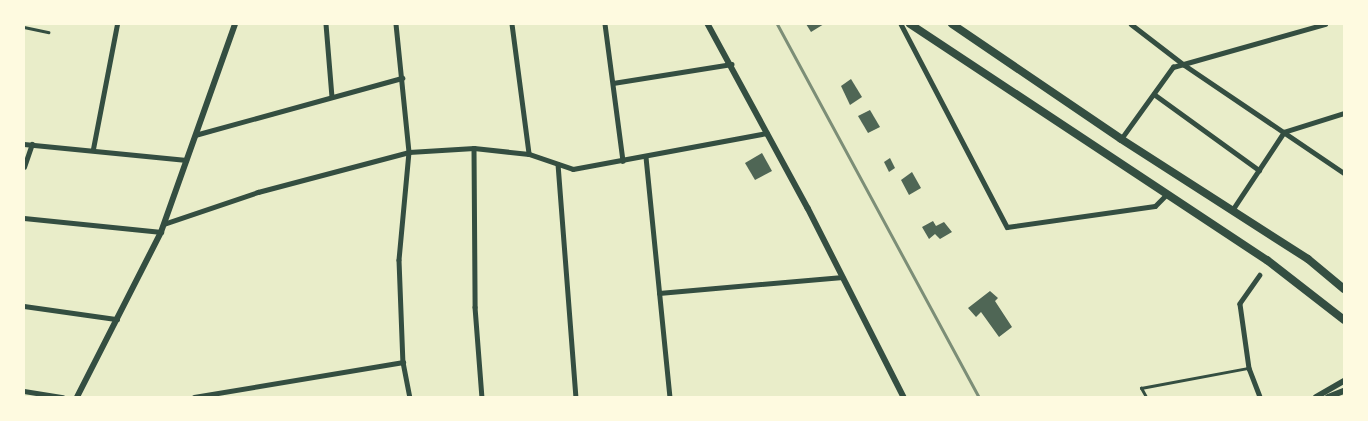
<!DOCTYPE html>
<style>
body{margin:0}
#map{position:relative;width:1368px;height:421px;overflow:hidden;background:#e9edc9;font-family:"Golos Text",sans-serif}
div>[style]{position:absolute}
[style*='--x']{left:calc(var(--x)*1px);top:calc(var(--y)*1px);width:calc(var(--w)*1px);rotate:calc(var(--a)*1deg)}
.building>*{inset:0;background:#4f6655}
.service>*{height:2.5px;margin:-1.25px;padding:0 1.25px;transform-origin:1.25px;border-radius:1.25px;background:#344e41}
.minor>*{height:4.5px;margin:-2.25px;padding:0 2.25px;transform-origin:2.25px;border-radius:2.25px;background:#344e41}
.tertiary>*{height:5.5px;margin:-2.75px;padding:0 2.75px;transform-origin:2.75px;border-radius:2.75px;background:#344e41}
.secondary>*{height:6px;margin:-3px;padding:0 3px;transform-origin:3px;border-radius:3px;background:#344e41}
.trunk>*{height:8px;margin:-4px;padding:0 4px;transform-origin:4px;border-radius:4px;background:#344e41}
.rail>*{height:3px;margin:-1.5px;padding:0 1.5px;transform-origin:1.5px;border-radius:1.5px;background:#7c8e77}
span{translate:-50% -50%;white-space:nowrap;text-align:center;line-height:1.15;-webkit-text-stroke:4px #fefae0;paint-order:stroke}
.frame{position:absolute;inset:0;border:25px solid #fefae0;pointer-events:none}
</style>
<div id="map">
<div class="building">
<div style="clip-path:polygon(806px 24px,824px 24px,811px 32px)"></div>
<div style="clip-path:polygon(851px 79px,862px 97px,850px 105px,841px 86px)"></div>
<div style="clip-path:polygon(870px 110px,880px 127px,868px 133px,858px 116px)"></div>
<div style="clip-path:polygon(762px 153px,772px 171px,755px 180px,745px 163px)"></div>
<div style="clip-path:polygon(890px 158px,895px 168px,889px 172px,884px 162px)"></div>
<div style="clip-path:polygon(912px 172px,921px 188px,909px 195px,901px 180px)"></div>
<div style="clip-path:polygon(933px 221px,936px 226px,944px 222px,952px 232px,940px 239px,935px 234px,929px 239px,922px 227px)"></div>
<div style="clip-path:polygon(990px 291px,998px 298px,995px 301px,1012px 327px,999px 337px,981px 312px,976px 317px,968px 308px)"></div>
</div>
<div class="service">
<div style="--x:24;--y:27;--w:25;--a:12"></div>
<div style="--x:1146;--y:397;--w:10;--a:-119"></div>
<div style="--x:1141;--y:388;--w:109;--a:-10.6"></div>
</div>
<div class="minor">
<div style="--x:326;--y:24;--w:73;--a:85.3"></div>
<div style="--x:396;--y:24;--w:129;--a:84.2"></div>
<div style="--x:409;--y:152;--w:108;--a:95.3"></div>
<div style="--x:399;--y:260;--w:102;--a:87.8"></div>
<div style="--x:403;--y:362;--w:36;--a:79"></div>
<div style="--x:512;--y:24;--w:131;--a:82.5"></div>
<div style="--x:605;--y:24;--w:138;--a:82.5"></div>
<div style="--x:901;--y:24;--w:229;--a:62.4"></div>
<div style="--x:1007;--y:227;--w:149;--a:-8.1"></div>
<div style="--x:1155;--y:206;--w:17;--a:-45"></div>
<div style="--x:1131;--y:24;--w:66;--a:37.6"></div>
<div style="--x:1183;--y:64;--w:194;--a:34.1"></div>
<div style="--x:613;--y:83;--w:120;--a:-9.1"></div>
<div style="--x:1154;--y:94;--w:130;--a:35.9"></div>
<div style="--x:195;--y:135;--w:215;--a:-15.4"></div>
<div style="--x:1121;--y:139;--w:89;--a:-54.2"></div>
<div style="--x:1173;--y:67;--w:158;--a:-15.8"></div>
<div style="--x:24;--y:144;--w:163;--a:5.6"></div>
<div style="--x:474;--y:148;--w:159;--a:89.6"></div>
<div style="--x:475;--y:307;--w:90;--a:85.6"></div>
<div style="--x:93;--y:149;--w:127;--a:-79.1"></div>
<div style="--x:646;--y:157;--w:241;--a:84.3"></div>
<div style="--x:558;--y:164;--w:234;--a:85.6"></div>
<div style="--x:24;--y:167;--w:24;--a:-71"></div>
<div style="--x:1233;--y:209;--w:92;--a:-56.5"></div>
<div style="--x:1284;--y:132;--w:63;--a:-17.6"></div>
<div style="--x:24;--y:218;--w:138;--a:5.8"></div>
<div style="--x:164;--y:224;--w:99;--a:-18.8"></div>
<div style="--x:258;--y:192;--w:156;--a:-14.8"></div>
<div style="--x:409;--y:152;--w:65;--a:-3.5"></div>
<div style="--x:474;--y:148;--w:55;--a:6.2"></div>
<div style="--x:529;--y:154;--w:46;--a:18.8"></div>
<div style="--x:573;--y:169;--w:197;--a:-10.5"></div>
<div style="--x:1260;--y:275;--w:35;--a:125"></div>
<div style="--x:1240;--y:304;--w:65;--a:82"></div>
<div style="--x:1249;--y:368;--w:31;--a:69"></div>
<div style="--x:659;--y:293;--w:184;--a:-5"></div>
<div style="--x:24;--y:306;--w:94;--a:8"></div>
<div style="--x:24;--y:391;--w:39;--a:9"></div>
<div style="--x:194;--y:397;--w:212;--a:-9.5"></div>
</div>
<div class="tertiary">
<div style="--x:708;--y:24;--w:209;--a:61.5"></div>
<div style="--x:808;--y:208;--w:212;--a:63.1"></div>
</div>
<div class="secondary">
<div style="--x:77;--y:397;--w:185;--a:-63"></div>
<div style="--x:161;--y:232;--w:221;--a:-70.4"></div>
<div style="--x:1316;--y:397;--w:32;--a:-30"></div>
<div style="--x:1328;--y:397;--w:17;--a:-21"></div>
</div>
<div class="trunk">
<div style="--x:910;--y:24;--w:428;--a:33.5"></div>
<div style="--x:1267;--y:260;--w:98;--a:37.9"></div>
<div style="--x:952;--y:24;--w:204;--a:34.2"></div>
<div style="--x:1121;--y:139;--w:222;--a:32.7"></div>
<div style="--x:1308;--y:259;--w:47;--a:39.8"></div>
</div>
<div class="rail">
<div style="--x:777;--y:24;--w:424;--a:61.6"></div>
</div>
<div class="frame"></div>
</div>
